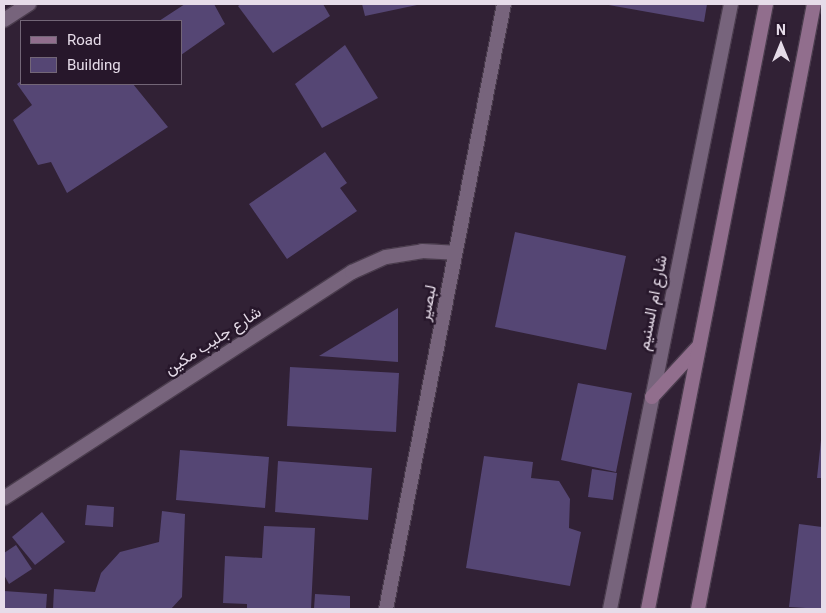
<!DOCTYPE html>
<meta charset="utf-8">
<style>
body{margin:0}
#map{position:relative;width:826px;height:613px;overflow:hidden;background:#312135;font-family:Roboto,Vazirmatn,sans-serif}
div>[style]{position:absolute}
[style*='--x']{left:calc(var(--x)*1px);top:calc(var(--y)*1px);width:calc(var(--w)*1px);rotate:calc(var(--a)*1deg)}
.building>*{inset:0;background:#554674}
.roads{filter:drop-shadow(1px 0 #4a3c4d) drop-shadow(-1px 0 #4a3c4d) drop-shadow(0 1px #4a3c4d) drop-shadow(0 -1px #4a3c4d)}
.minor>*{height:14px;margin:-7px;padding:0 7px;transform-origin:7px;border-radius:7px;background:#77647c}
.secondary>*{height:14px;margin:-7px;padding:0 7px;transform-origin:7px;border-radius:7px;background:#916e8d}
span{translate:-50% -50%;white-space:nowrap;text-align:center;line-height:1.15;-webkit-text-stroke:5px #27172b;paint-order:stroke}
.street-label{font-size:16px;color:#e6dce9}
.frame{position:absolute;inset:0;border:5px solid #e6dce9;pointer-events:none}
.legend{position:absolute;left:20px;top:20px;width:162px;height:65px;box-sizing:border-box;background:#27172b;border:1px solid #736677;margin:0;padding:6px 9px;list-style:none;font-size:15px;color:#e6dce9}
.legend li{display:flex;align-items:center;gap:10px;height:25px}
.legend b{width:25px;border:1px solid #736677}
.north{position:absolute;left:756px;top:20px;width:50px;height:50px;-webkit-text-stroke:4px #27172b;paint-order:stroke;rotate:0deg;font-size:14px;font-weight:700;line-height:20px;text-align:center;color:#e6dce9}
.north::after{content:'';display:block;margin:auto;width:18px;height:22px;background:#e6dce9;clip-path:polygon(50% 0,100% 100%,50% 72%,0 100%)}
</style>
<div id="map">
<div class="building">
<div style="clip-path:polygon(185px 4px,214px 4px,225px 24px,181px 55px,181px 21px,159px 21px)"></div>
<div style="clip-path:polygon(241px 4px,323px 4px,330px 16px,273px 53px,238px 6px)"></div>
<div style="clip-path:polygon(362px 4px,417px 4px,417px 5px,365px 16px)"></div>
<div style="clip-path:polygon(603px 4px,707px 4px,704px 22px)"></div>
<div style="clip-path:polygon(345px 45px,378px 98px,322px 128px,295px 84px)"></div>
<div style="clip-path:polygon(21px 81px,133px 84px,168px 127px,67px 193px,51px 162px,38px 165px,13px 120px,32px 105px,17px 84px)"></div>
<div style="clip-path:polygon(325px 152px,347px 183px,340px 188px,357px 211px,287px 259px,249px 204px)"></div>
<div style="clip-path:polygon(515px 232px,626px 256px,606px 350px,495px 327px)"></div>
<div style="clip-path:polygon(398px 308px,398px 362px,319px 356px)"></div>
<div style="clip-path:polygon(290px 367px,399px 373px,396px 432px,287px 426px)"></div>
<div style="clip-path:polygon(578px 383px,632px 393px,616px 472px,561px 460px)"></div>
<div style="clip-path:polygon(821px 440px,822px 440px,822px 478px,817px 478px)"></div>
<div style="clip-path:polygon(180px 450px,269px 457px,265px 508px,176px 500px)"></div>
<div style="clip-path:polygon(484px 456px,533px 462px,531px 478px,559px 481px,570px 499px,569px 528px,581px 532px,570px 586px,466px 568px)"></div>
<div style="clip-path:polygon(278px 461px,372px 468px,368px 520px,275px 512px)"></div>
<div style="clip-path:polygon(592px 469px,617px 473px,613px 500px,588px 497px)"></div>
<div style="clip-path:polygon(87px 505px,114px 507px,113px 527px,85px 525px)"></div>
<div style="clip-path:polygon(162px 511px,185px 514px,182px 597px,171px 609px,53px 609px,54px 589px,95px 592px,101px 573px,120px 552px,159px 542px)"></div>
<div style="clip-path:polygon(42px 512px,65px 542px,35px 565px,12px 537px)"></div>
<div style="clip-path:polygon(799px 524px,822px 527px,822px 609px,789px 607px)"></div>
<div style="clip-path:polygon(264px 526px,315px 528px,311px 609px,247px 609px,247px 604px,223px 603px,225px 556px,262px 558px)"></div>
<div style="clip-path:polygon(16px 545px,32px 569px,9px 584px,4px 575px,4px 553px)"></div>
<div style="clip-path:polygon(4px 591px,47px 594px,46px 609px,4px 609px)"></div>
<div style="clip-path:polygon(315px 594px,350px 596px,350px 609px,314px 609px)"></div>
</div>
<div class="roads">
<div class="minor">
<div style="--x:4;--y:20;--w:30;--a:-33"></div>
<div style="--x:4;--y:498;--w:415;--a:-33"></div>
<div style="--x:352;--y:272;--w:37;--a:-24"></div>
<div style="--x:386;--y:257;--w:36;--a:-9"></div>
<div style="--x:422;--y:251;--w:33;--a:3"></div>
<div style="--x:386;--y:609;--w:616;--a:-78.96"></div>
<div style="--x:610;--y:609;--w:617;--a:-78.69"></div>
</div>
<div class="secondary">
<div style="--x:652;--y:397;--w:69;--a:-47.3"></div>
<div style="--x:648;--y:609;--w:616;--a:-78.96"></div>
<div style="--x:698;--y:609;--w:616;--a:-79.15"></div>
</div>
</div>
<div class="street-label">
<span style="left:428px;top:303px;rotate:-79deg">لبصير</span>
<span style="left:653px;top:303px;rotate:-79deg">شارع ام السنيم</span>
<span style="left:213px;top:341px;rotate:-33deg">شارع جليب مكين</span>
</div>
<div class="frame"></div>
<ul class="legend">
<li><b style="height:6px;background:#916e8d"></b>Road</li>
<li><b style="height:14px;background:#554674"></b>Building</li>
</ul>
<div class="north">N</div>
</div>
